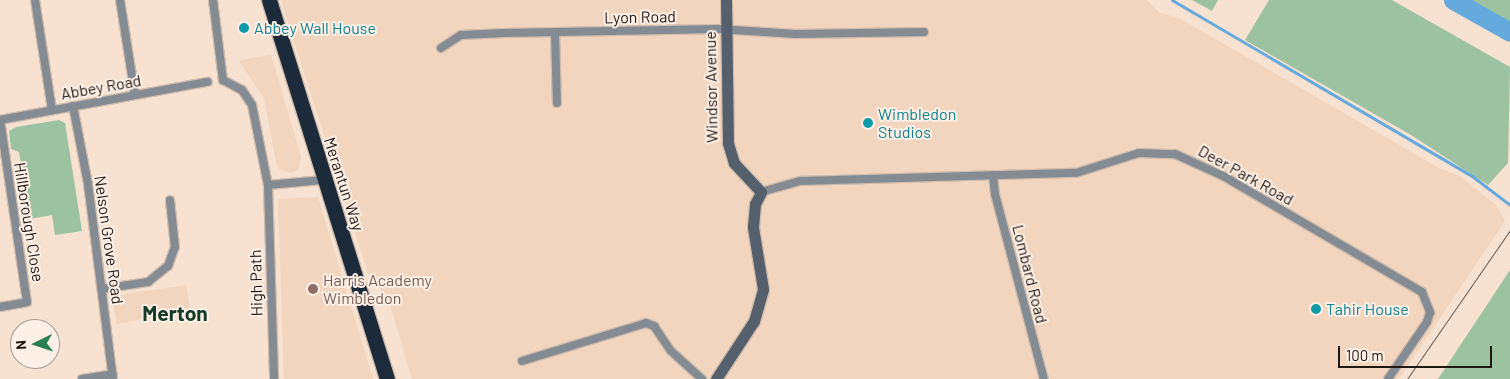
<!DOCTYPE html>
<style>
body{margin:0}
#map{position:relative;width:1510px;height:379px;overflow:hidden;background:#f7e1d0;font-family:Barlow,sans-serif}
div>[style]{position:absolute}
[style*='--x']{left:calc(var(--x)*1px);top:calc(var(--y)*1px);width:calc(var(--w)*1px);rotate:calc(var(--a)*1deg)}
.built>*{inset:0;background:#f1d5be}
.green>*{inset:0;background:#9dc2a1}
.stream>*{height:3px;margin:-1.5px;padding:0 1.5px;transform-origin:1.5px;border-radius:1.5px;background:#6ad}
.river>*{height:19px;margin:-9.5px;padding:0 9.5px;transform-origin:9.5px;border-radius:9.5px;background:#6ad}
.roads{filter:drop-shadow(1px 0 #d0bdae) drop-shadow(-1px 0 #d0bdae) drop-shadow(0 1px #d0bdae) drop-shadow(0 -1px #d0bdae)}
.street>*{height:8px;margin:-4px;padding:0 4px;transform-origin:4px;border-radius:4px;background:#848b93}
.secondary>*{height:11px;margin:-5.5px;padding:0 5.5px;transform-origin:5.5px;border-radius:5.5px;background:#56606c}
.highway>*{height:15px;margin:-7.5px;padding:0 7.5px;transform-origin:7.5px;border-radius:7.5px;background:#1d2a39}
.tram>*{height:1px;margin:-0.5px;padding:0 0.5px;transform-origin:0.5px;border-radius:0.5px;background:#665a50}
.dots>*{width:14px;height:14px;translate:-50% -50%;box-sizing:border-box;border:2px solid #fef0e6;border-radius:50%}
span{translate:-50% -50%;white-space:nowrap;text-align:center;line-height:1.15;-webkit-text-stroke:4px #fef0e6;paint-order:stroke}
.street-label{font-size:16px;color:#201912}
.culture-label{font-size:16px;color:#0d838f}
.left{translate:0 -50%;text-align:left}
.education-label{font-size:16px;color:#785e54}
.district-label{font-size:21px;color:#133b25;font-weight:700}
.north{position:absolute;left:10px;top:319px;width:50px;height:50px;box-sizing:border-box;background:#fef0e6;border:1px solid #a59a91;border-radius:50%;rotate:266deg;font-size:14px;font-weight:700;line-height:20px;text-align:center;color:#201912}
.north::after{content:'';display:block;margin:auto;width:18px;height:22px;background:#2a7f52;clip-path:polygon(50% 0,100% 100%,50% 72%,0 100%)}
.scale{position:absolute;left:1338px;top:346px;width:154px;height:22px;box-sizing:border-box;border:2px solid #201912;border-top:0;padding-left:6px;font-size:15px;line-height:18px;white-space:nowrap;color:#201912;-webkit-text-stroke:4px #fef0e6;paint-order:stroke}
</style>
<div id="map">
<div class="built">
<div style="clip-path:polygon(281px 0,1147px 0,1160px 13px,1179px 18px,1441px 169px,1460px 176px,1496px 205px,1505px 221px,1399px 379px,412px 379px,389px 301px,368px 273px)"></div>
<div style="clip-path:polygon(271px 54px,301px 157px,298px 170px,290px 173px,279px 169px,276px 162px,264px 98px,239px 61px)"></div>
<div style="clip-path:polygon(318px 197px,373px 379px,284px 379px,278px 199px)"></div>
<div style="clip-path:polygon(186px 285px,190px 309px,117px 324px,112px 296px)"></div>
</div>
<div class="green">
<div style="clip-path:polygon(1192px 0,1218px 0,1212px 11px)"></div>
<div style="clip-path:polygon(1269px 0,1392px 0,1510px 67px,1508px 163px,1488px 185px,1411px 135px,1245px 40px)"></div>
<div style="clip-path:polygon(1468px 0,1510px 0,1510px 24px)"></div>
<div style="clip-path:polygon(59px 120px,65px 123px,82px 231px,55px 235px,52px 215px,30px 219px,19px 152px,11px 149px,9px 131px,16px 127px)"></div>
<div style="clip-path:polygon(1510px 270px,1510px 379px,1438px 379px)"></div>
</div>
<div class="stream">
<div style="--x:1172;--y:0;--w:348;--a:30.4"></div>
<div style="--x:1472;--y:176;--w:48;--a:37.3"></div>
</div>
<div class="river">
<div style="--x:1453;--y:0;--w:65;--a:29.3"></div>
</div>
<div class="roads">
<div class="street">
<div style="--x:35;--y:0;--w:111;--a:81.2"></div>
<div style="--x:120;--y:0;--w:96;--a:81"></div>
<div style="--x:213;--y:0;--w:81;--a:82.9"></div>
<div style="--x:223;--y:80;--w:21;--a:28"></div>
<div style="--x:242;--y:90;--w:18;--a:56"></div>
<div style="--x:252;--y:105;--w:82;--a:78.7"></div>
<div style="--x:268;--y:185;--w:194;--a:88.2"></div>
<div style="--x:555;--y:33;--w:70;--a:88.4"></div>
<div style="--x:441;--y:48;--w:24;--a:-33"></div>
<div style="--x:461;--y:35;--w:43;--a:-2.7"></div>
<div style="--x:504;--y:33;--w:214;--a:-1.1"></div>
<div style="--x:718;--y:29;--w:78;--a:3.7"></div>
<div style="--x:796;--y:34;--w:128;--a:-0.9"></div>
<div style="--x:73;--y:106;--w:79;--a:79.1"></div>
<div style="--x:88;--y:184;--w:197;--a:82.7"></div>
<div style="--x:993;--y:175;--w:19;--a:84"></div>
<div style="--x:995;--y:194;--w:191;--a:75.2"></div>
<div style="--x:268;--y:185;--w:55;--a:-5.2"></div>
<div style="--x:761;--y:192;--w:41;--a:-15.8"></div>
<div style="--x:800;--y:181;--w:276;--a:-1.7"></div>
<div style="--x:1076;--y:173;--w:66;--a:-17.6"></div>
<div style="--x:1139;--y:153;--w:36;--a:2"></div>
<div style="--x:1175;--y:154;--w:55;--a:24.7"></div>
<div style="--x:1225;--y:177;--w:228;--a:30.3"></div>
<div style="--x:1422;--y:292;--w:22;--a:68"></div>
<div style="--x:1430;--y:312;--w:10;--a:107"></div>
<div style="--x:1427;--y:322;--w:69;--a:124.4"></div>
<div style="--x:102;--y:289;--w:47;--a:-8.7"></div>
<div style="--x:148;--y:282;--w:26;--a:-39"></div>
<div style="--x:168;--y:266;--w:20;--a:-70"></div>
<div style="--x:175;--y:247;--w:47;--a:-96.1"></div>
<div style="--x:0;--y:307;--w:27;--a:-10"></div>
<div style="--x:27;--y:302;--w:184;--a:-98.4"></div>
<div style="--x:0;--y:120;--w:211;--a:-10.4"></div>
<div style="--x:522;--y:361;--w:130;--a:-17"></div>
<div style="--x:646;--y:323;--w:9;--a:21"></div>
<div style="--x:654;--y:326;--w:30;--a:56"></div>
<div style="--x:671;--y:351;--w:42;--a:42.1"></div>
<div style="--x:82;--y:379;--w:31;--a:-9"></div>
</div>
<div class="secondary">
<div style="--x:716;--y:379;--w:69;--a:-56.8"></div>
<div style="--x:754;--y:321;--w:33;--a:-74"></div>
<div style="--x:763;--y:289;--w:63;--a:-99.2"></div>
<div style="--x:753;--y:227;--w:23;--a:-85"></div>
<div style="--x:755;--y:204;--w:13;--a:-63"></div>
<div style="--x:761;--y:192;--w:40;--a:-133"></div>
<div style="--x:734;--y:163;--w:21;--a:-107"></div>
<div style="--x:728;--y:143;--w:143;--a:-90.8"></div>
</div>
<div class="highway">
<div style="--x:269;--y:0;--w:397;--a:72.7"></div>
</div>
</div>
<div class="tram">
<div style="--x:1407;--y:379;--w:181;--a:-55.3"></div>
</div>
<div class="dots">
<div style="left:244px;top:28px;background:#0f9aa8"></div>
<div style="left:868px;top:123px;background:#0f9aa8"></div>
<div style="left:313px;top:289px;background:#8d6e63"></div>
<div style="left:1316px;top:309px;background:#0f9aa8"></div>
</div>
<div class="street-label">
<span style="left:640px;top:17px;rotate:-1deg">Lyon Road</span>
<span style="left:101px;top:87px;rotate:-10deg">Abbey Road</span>
<span style="left:711px;top:87px;rotate:-91deg">Windsor Avenue</span>
<span style="left:1246px;top:175px;rotate:29deg">Deer Park Road</span>
<span style="left:344px;top:184px;rotate:72deg">Merantun Way</span>
<span style="left:29px;top:222px;rotate:81deg">Hillborough Close</span>
<span style="left:109px;top:240px;rotate:82deg">Nelson Grove Road</span>
<span style="left:1030px;top:274px;rotate:76deg">Lombard Road</span>
<span style="left:256px;top:283px;rotate:-91deg">High Path</span>
</div>
<div class="culture-label">
<span class="left" style="left:254px;top:28px">Abbey Wall House</span>
<span class="left" style="left:878px;top:123px">Wimbledon<br>Studios</span>
<span class="left" style="left:1326px;top:309px">Tahir House</span>
</div>
<div class="education-label">
<span class="left" style="left:323px;top:289px">Harris Academy<br>Wimbledon</span>
</div>
<div class="district-label">
<span style="left:175px;top:313px">Merton</span>
</div>
<div class="north">N</div>
<div class="scale">100 m</div>
</div>
